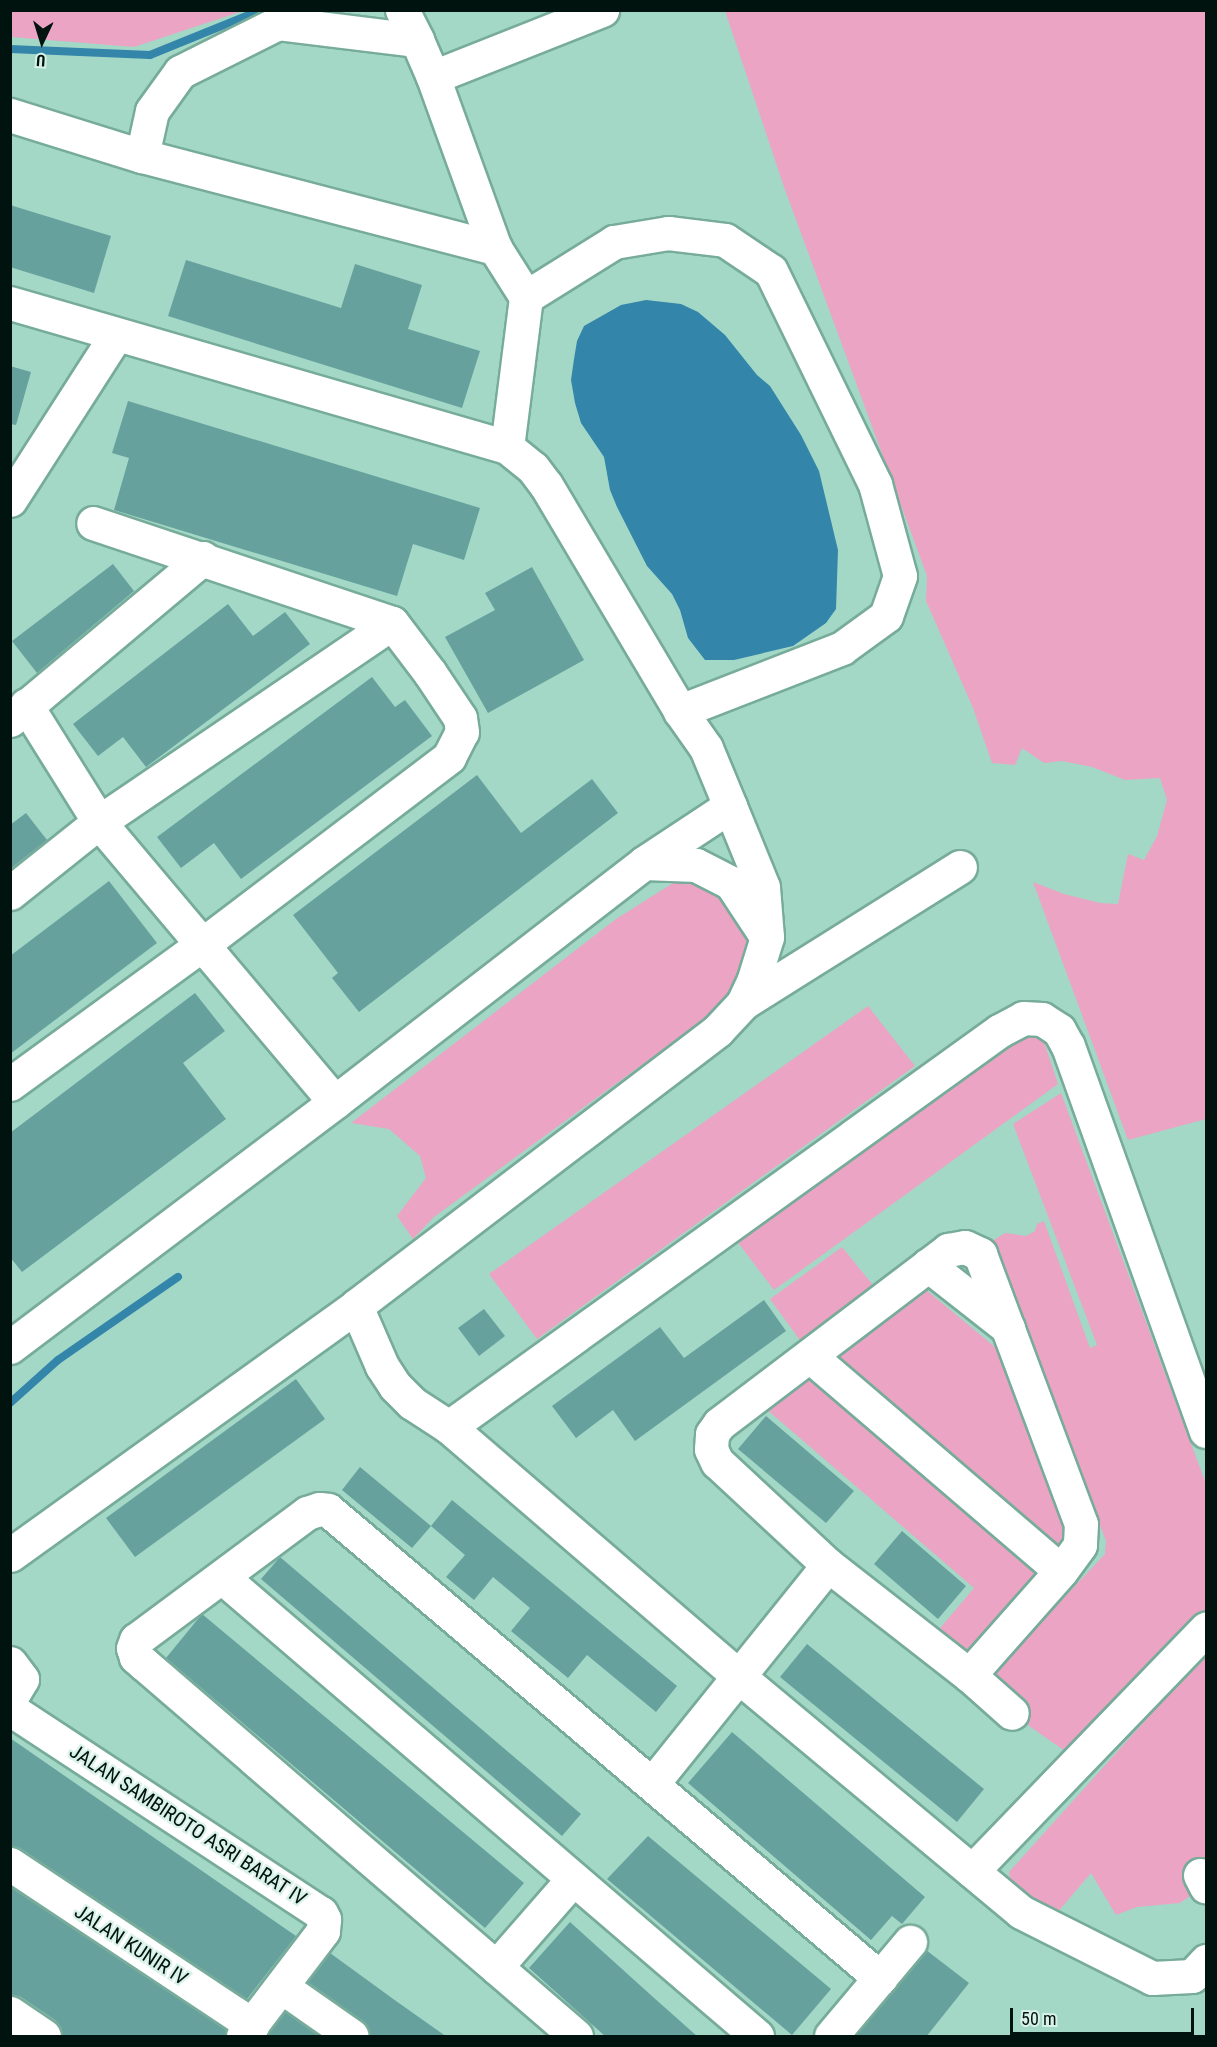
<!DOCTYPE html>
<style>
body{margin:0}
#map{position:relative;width:1217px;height:2047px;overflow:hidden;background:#a3d8c6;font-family:"Roboto Condensed",sans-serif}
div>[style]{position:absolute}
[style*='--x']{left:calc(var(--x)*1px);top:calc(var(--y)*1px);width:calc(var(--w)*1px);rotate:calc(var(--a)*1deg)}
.green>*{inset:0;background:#eba4c3}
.water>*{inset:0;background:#3485aa}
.stream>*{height:8px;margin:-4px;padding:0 4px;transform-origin:4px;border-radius:4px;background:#3485aa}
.building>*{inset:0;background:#67a19e}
.roads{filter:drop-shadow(2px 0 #77ab9a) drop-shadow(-2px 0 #77ab9a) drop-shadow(0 2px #77ab9a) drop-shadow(0 -2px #77ab9a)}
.minor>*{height:33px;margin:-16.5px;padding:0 16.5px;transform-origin:16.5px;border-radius:16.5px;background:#fff}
span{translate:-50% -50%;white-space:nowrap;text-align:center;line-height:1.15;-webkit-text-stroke:4.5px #d8f2e9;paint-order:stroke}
.street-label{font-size:20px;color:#01130e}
.frame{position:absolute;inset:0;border:12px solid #01130e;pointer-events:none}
.north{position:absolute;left:12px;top:12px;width:60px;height:60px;-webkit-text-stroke:4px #d8f2e9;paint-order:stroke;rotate:184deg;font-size:16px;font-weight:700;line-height:24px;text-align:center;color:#01130e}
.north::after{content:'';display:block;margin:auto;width:21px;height:27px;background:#01130e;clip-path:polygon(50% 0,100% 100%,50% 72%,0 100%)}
.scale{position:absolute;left:1010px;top:2008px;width:184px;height:27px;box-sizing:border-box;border:3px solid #01130e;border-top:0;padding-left:8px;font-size:18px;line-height:21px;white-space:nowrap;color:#01130e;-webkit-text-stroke:4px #d8f2e9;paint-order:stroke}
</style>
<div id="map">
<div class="green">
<div style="clip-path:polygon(10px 11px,11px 10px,243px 11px,134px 47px,11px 37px)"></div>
<div style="clip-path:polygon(725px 11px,1206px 11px,1206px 1119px,1128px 1140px,1033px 882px,1064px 894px,1100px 903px,1118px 904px,1128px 854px,1144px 860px,1157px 836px,1167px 800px,1160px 778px,1125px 780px,1092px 767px,1062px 761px,1044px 763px,1022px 748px,1015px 765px,992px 763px,973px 708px,926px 601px,927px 576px,784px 187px)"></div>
<div style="clip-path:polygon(697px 882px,717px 888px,748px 939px,748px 953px,730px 994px,699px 1023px,434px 1217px,413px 1239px,397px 1216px,426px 1178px,420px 1156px,389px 1129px,351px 1123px,616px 919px,673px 883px)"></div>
<div style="clip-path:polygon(868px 1006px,915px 1066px,537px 1339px,489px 1274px)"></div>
<div style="clip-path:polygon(1031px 1035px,1044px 1042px,1058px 1084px,774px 1290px,736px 1240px,1018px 1039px)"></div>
<div style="clip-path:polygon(1061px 1093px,1206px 1484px,1206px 1608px,1072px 1756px,1022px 1721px,994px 1682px,994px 1672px,1105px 1554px,1106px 1541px,995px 1249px,994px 1240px,1005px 1233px,1026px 1236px,1035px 1231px,1037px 1224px,1044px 1221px,1090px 1348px,1097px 1345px,1013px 1124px)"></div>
<div style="clip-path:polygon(842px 1247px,877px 1290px,802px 1343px,770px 1299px)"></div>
<div style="clip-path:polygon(925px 1289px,1006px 1356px,1072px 1535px,1061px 1553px,837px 1360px,837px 1352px)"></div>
<div style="clip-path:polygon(803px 1376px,810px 1377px,1037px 1571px,1040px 1580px,967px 1657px,935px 1634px,974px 1588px,765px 1408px)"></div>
<div style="clip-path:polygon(1206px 1653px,1206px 1877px,1190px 1896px,1180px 1903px,1137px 1907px,1116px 1915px,1091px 1873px,1051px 1920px,1011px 1885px,1009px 1872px)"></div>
</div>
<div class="water">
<div style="clip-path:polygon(646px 300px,681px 304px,698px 312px,725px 335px,757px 375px,770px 386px,801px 435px,819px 471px,838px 550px,836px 609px,826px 623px,793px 646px,734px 660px,705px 660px,688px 638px,680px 610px,672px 594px,647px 566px,617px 507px,610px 490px,604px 457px,581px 423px,575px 403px,571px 380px,574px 359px,577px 341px,584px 326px,621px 305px)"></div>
</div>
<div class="stream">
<div style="--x:10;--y:49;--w:140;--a:2.5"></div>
<div style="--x:150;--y:55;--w:120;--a:-22.1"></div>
<div style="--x:10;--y:1403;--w:64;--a:-41.9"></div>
<div style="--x:58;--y:1360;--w:146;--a:-34.7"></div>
</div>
<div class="building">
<div style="clip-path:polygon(10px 205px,111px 236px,94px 293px,10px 267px)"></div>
<div style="clip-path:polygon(186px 260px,341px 308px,355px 264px,422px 285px,408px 329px,480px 351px,462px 408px,168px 316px)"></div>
<div style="clip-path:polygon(10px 366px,31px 372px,16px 425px,10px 424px)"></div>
<div style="clip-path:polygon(128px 401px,480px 508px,464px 560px,413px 544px,397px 596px,114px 510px,129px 458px,112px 453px)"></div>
<div style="clip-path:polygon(113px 564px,134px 591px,37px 673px,12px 641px)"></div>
<div style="clip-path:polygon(532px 567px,584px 660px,488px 713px,445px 637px,495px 610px,485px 593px)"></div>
<div style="clip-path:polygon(228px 604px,253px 636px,285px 612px,310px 644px,146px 767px,123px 737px,98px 756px,73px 724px)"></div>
<div style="clip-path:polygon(372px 677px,395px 707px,405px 700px,432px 736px,241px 879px,214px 843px,181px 868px,157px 837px)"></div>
<div style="clip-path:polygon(477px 775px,521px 833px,592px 779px,618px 813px,359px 1012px,332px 978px,338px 973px,293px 915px)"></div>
<div style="clip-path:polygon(26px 813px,47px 840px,10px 869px,10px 825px)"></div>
<div style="clip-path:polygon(109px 881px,157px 943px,10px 1054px,10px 956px)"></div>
<div style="clip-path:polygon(195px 993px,225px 1031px,183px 1063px,226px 1119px,22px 1272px,10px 1257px,10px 1133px)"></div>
<div style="clip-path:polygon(764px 1300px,786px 1331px,635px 1441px,613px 1410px,576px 1438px,552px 1406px,660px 1327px,684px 1358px)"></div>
<div style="clip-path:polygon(484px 1309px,505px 1336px,479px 1356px,458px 1328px)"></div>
<div style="clip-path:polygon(296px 1379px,325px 1419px,135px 1557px,106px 1518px)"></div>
<div style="clip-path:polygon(766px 1416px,854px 1491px,826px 1523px,738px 1449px)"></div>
<div style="clip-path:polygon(360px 1467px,431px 1526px,452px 1500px,677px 1686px,656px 1712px,587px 1655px,568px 1678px,511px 1631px,530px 1608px,493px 1577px,474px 1600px,446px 1577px,465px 1555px,431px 1526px,412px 1548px,342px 1490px)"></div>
<div style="clip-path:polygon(902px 1531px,966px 1586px,938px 1619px,874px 1564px)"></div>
<div style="clip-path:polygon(280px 1557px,581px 1814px,562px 1836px,261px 1579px)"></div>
<div style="clip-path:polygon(202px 1614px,524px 1883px,485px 1928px,166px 1658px)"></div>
<div style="clip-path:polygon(807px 1644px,984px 1789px,957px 1822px,780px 1677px)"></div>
<div style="clip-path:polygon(732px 1732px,925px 1897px,902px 1924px,892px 1916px,871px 1940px,688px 1783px)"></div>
<div style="clip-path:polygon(10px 1738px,296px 1936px,247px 1999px,20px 1848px,10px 1845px)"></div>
<div style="clip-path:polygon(648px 1836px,831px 1989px,792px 2035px,607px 1879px)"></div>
<div style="clip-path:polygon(10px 1887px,226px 2030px,225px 2037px,63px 2037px,61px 2027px,55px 2020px,21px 1997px,10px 1994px)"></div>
<div style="clip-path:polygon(570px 1922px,653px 1997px,698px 2037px,606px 2037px,567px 2002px,529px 1968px)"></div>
<div style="clip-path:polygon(926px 1950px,969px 1983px,926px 2037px,855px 2037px)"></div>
<div style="clip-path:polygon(330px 1953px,396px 2001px,447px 2037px,371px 2037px,369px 2028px,363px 2021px,308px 1982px)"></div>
<div style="clip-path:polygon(285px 2012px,320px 2037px,266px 2037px)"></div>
</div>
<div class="roads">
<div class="minor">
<div style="--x:402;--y:10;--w:34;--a:63"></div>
<div style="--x:433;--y:77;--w:182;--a:-21.6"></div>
<div style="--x:10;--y:115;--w:138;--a:17.3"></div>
<div style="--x:142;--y:156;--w:365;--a:14.6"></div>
<div style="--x:495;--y:248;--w:58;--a:57.7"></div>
<div style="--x:526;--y:297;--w:151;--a:97.2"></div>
<div style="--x:142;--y:156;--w:46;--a:-77.5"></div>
<div style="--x:152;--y:111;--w:48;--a:-54.3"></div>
<div style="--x:180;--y:72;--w:110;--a:-26.6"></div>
<div style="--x:278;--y:23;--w:140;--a:7"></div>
<div style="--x:417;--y:40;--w:40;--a:66.6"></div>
<div style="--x:433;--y:77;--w:182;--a:70.1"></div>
<div style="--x:526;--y:297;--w:104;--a:-32"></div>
<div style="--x:614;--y:242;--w:55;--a:-9.5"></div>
<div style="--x:668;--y:233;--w:57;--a:7"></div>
<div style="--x:725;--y:240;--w:55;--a:34"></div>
<div style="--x:771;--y:271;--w:237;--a:64"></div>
<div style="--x:875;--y:484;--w:95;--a:74.8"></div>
<div style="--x:900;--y:576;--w:42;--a:109.3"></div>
<div style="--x:886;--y:616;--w:54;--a:144"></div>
<div style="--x:842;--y:648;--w:174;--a:158.7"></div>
<div style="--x:10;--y:303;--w:517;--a:16.16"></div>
<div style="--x:507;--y:447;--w:33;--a:39"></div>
<div style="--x:533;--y:468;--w:21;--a:53"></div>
<div style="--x:546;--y:485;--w:263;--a:59.3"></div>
<div style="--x:680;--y:711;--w:45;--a:54.9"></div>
<div style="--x:706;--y:748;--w:63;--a:67.5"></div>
<div style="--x:730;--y:806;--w:103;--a:146.5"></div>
<div style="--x:644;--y:863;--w:391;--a:142.3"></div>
<div style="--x:335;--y:1102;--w:407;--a:143"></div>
<div style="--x:10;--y:500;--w:196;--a:-57.3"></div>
<div style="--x:26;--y:705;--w:138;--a:58"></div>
<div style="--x:99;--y:822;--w:366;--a:49.9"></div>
<div style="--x:10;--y:720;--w:252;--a:-40"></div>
<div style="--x:644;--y:863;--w:52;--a:2.2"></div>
<div style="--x:696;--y:865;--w:39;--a:27"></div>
<div style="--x:731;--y:883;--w:64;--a:56.6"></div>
<div style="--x:10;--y:893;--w:114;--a:-38.6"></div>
<div style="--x:99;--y:822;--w:354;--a:-34.2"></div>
<div style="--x:743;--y:1003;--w:256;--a:-32.1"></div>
<div style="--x:10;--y:1084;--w:238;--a:-36"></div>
<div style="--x:203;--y:944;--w:309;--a:-37.2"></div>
<div style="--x:449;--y:757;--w:28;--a:-63"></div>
<div style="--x:462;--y:732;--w:14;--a:-98"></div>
<div style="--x:460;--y:718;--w:54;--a:-123.7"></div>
<div style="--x:430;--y:673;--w:63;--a:-127.2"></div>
<div style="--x:392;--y:623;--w:315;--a:-161.5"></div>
<div style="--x:965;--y:1247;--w:17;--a:25"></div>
<div style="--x:980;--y:1254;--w:288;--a:69.5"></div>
<div style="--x:1081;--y:1524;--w:21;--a:93"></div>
<div style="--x:1080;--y:1545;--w:32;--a:126"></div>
<div style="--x:1061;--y:1571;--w:139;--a:131.5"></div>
<div style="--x:969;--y:1675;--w:179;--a:-142"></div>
<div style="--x:828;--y:1565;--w:151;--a:-137.1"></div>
<div style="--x:717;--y:1462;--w:14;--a:-115"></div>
<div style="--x:711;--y:1449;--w:15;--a:-86"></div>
<div style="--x:712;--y:1434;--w:12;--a:-55"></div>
<div style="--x:719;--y:1424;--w:288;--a:-37.2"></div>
<div style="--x:948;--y:1250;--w:17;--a:-10"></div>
<div style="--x:928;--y:1265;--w:102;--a:38.2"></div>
<div style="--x:356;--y:1306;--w:65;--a:66.6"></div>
<div style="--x:382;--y:1366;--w:24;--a:57"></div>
<div style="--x:395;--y:1386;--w:24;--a:45"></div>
<div style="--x:412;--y:1403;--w:44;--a:33"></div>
<div style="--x:449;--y:1427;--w:381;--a:40.7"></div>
<div style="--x:738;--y:1676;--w:368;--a:39.8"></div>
<div style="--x:1021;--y:1912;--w:147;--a:26.7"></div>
<div style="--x:1152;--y:1978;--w:40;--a:-2.9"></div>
<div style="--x:1192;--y:1976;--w:21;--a:-47"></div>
<div style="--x:810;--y:1356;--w:330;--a:40.6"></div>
<div style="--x:449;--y:1427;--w:678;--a:-35.75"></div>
<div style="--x:999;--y:1031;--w:27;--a:-28"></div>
<div style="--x:1023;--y:1018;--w:19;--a:3"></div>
<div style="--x:1042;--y:1019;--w:20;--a:33"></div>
<div style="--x:1059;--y:1030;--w:18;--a:61"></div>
<div style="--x:1068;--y:1046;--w:409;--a:70.3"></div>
<div style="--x:10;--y:1555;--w:426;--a:-35.7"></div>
<div style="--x:356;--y:1306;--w:455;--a:-37.3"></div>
<div style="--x:718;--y:1030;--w:37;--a:-47"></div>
<div style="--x:743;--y:1003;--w:26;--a:-65"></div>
<div style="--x:754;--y:979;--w:44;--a:-72.8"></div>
<div style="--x:767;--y:937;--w:50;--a:-94.6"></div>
<div style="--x:763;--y:887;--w:87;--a:-112.2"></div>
<div style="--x:222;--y:1577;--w:705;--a:40.63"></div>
<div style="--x:10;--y:1663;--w:20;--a:53"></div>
<div style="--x:22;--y:1679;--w:23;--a:121"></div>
<div style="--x:969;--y:1675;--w:57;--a:41.5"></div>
<div style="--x:10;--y:1709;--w:372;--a:33.3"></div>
<div style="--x:321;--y:1913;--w:7;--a:63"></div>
<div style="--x:324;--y:1919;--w:12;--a:95"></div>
<div style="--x:323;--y:1931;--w:132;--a:127.3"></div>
<div style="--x:652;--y:1784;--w:281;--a:-51.2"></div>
<div style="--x:10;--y:1864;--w:291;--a:33.6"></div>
<div style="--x:972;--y:1871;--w:337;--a:-46"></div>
<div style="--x:1200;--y:1875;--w:13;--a:63"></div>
<div style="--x:496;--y:1967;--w:117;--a:-48.8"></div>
<div style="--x:282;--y:1987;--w:85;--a:35"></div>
<div style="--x:10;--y:2013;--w:41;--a:34.1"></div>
<div style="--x:576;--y:2036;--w:570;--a:-139.27"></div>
<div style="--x:144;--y:1664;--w:11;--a:-139"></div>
<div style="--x:136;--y:1657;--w:9;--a:-108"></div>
<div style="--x:133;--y:1648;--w:9;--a:-69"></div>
<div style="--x:136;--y:1640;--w:213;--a:-36.6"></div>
<div style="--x:307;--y:1513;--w:13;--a:-18"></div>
<div style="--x:319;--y:1509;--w:9;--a:6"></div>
<div style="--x:328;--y:1510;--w:724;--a:40.29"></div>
<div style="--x:831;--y:2036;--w:123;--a:-50"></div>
</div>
</div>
<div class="street-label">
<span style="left:188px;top:1825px;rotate:33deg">JALAN SAMBIROTO ASRI BARAT IV</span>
<span style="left:131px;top:1945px;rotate:33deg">JALAN KUNIR IV</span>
</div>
<div class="frame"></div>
<div class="north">U</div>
<div class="scale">50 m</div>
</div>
